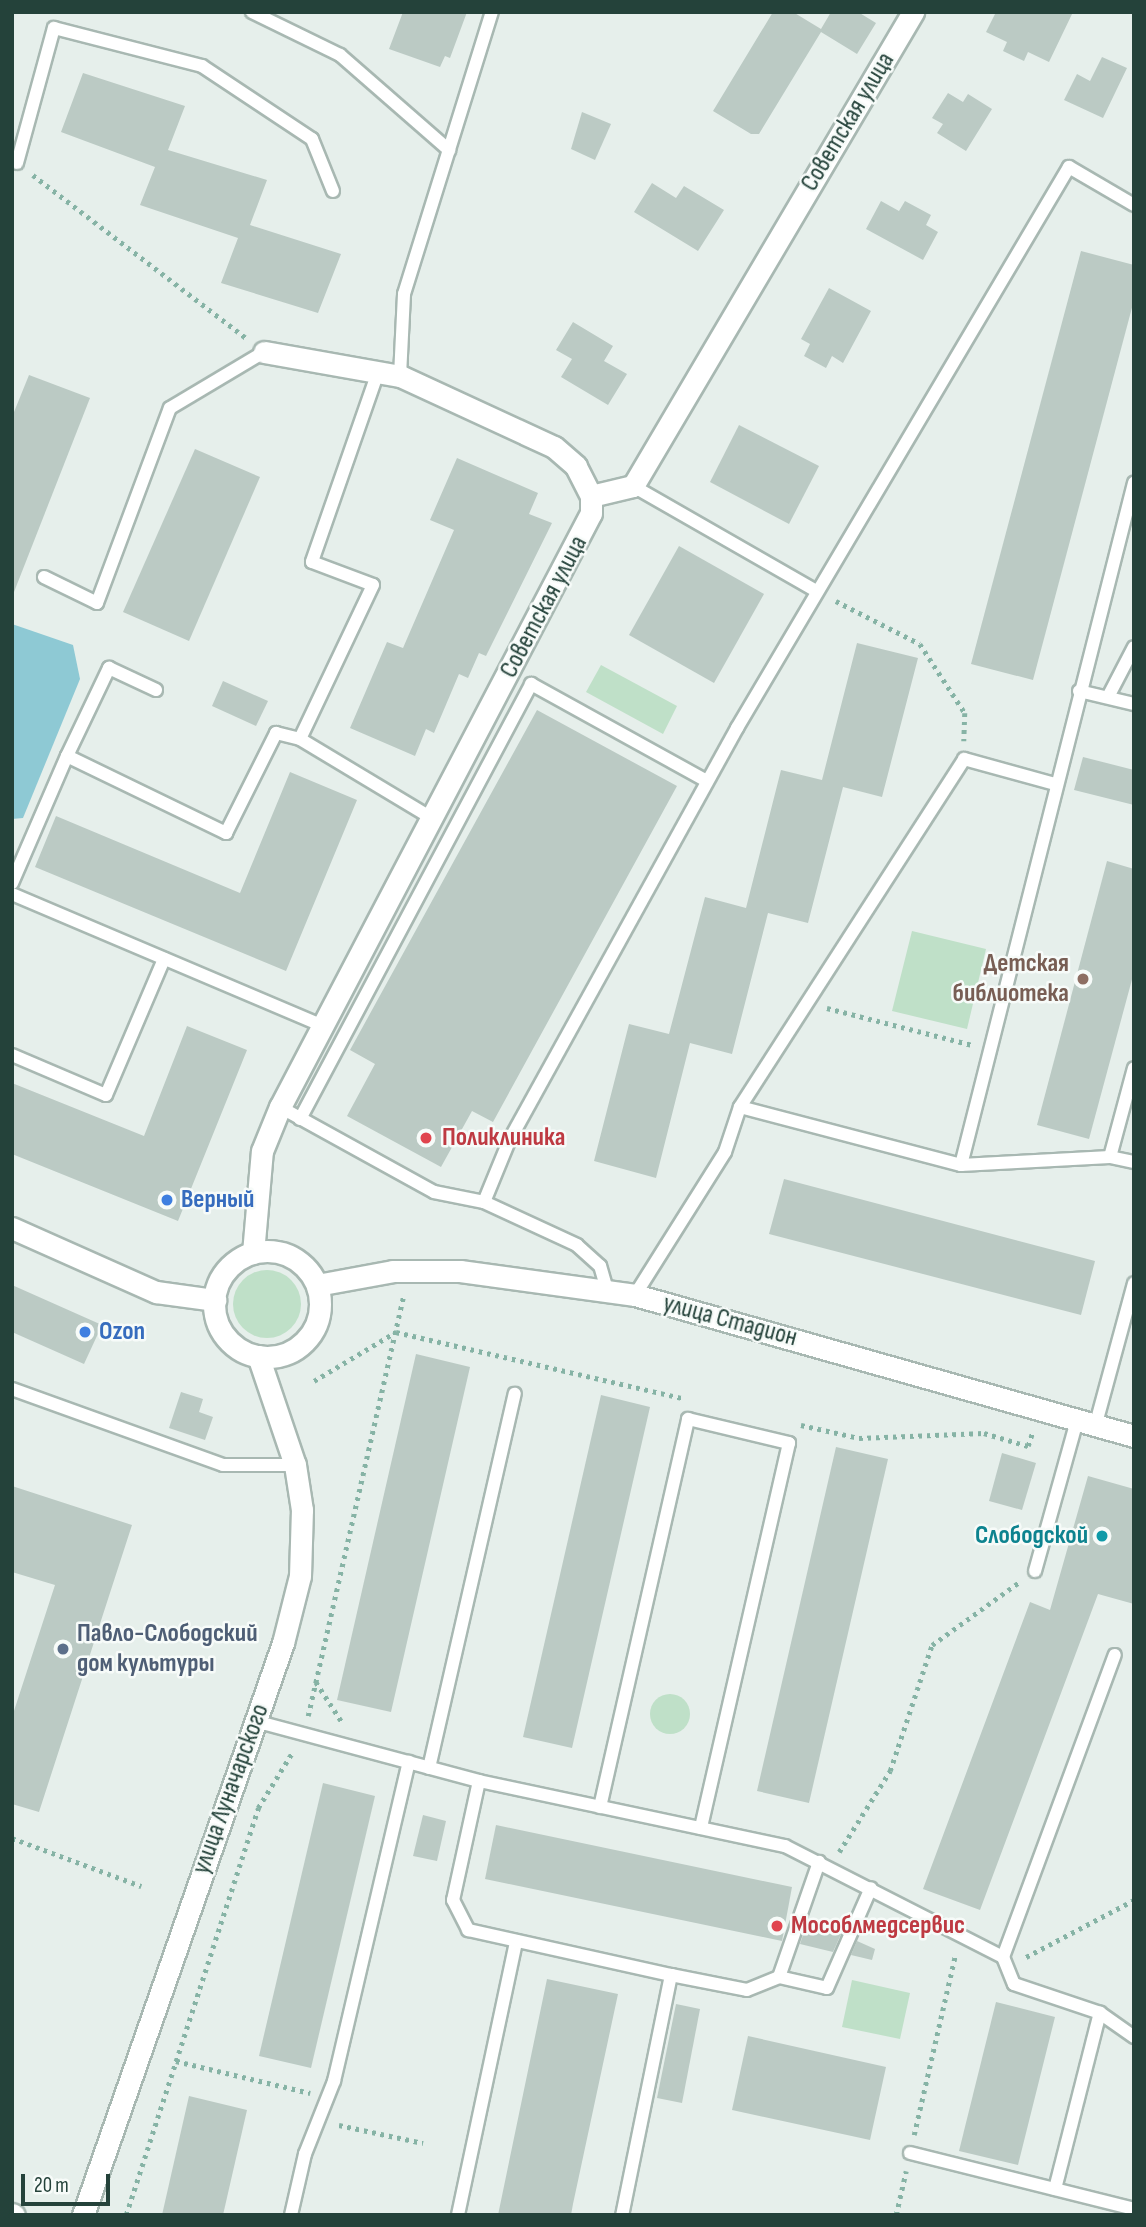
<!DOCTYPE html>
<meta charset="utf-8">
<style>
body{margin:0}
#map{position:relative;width:1146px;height:2227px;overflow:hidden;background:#e6efeb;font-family:"Sofia Sans Condensed",sans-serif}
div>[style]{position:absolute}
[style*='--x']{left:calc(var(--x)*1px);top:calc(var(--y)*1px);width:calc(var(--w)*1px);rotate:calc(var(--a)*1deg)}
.green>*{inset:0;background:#bfe0c8}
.round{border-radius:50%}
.water>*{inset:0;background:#8ec9d4}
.building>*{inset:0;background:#bbcac4}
.path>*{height:4.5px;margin-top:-2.25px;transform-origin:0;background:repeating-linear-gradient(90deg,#86b3a5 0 3.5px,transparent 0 8.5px)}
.roads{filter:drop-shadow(2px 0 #a8b8b2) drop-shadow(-2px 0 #a8b8b2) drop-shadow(0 2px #a8b8b2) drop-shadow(0 -2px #a8b8b2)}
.lane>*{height:12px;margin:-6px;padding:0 6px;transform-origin:6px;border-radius:6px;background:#fff}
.street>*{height:21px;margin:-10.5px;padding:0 10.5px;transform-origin:10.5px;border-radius:10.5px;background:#fff}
.street>.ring{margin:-10.5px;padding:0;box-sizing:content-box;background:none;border:21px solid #fff;border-radius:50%}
.dots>*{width:19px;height:19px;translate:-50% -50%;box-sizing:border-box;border:4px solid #f7fbf9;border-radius:50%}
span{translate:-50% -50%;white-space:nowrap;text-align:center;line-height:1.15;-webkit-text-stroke:5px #f7fbf9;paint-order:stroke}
.street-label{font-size:26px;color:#24423a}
.education-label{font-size:26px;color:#785e54;font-weight:700}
.right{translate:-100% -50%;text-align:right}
.health-label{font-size:26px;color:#be3a42;font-weight:700}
.left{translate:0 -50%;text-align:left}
.shop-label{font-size:26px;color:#366cbe;font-weight:700}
.culture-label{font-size:26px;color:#0d838f;font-weight:700}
.service-label{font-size:26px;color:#4e5e75;font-weight:700}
.frame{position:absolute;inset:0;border:14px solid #24423a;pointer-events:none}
.scale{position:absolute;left:21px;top:2174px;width:89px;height:32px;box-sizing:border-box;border:4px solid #24423a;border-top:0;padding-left:9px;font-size:21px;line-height:24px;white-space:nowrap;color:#24423a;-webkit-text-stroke:5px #f7fbf9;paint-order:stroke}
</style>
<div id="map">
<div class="green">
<div style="clip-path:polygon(601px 665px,677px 706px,663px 734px,586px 692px)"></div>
<div style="clip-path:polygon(912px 931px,986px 949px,967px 1029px,892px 1011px)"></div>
<div class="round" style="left:233px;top:1270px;width:68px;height:68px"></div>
<div class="round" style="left:650px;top:1694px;width:40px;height:40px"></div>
<div style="clip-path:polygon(852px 1980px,910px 1993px,900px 2039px,842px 2027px)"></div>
</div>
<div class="water">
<div style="clip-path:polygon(12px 624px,73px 645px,80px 679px,23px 818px,12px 819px)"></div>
</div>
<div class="building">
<div style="clip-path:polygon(403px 12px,467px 12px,450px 58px,445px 56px,440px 67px,389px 49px)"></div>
<div style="clip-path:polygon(773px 12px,793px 12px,821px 29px,831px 12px,858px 12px,876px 23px,857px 54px,821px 32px,759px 134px,751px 134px,713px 111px)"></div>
<div style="clip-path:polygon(996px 12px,1073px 12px,1049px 62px,1028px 52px,1024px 61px,1003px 51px,1007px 42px,986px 32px)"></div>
<div style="clip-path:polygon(1102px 57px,1127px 68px,1103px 118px,1064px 100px,1077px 74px,1090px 81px)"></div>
<div style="clip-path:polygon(83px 73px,185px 106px,168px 150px,267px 180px,250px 225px,341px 254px,318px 313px,221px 283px,238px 238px,140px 205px,155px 167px,61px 132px)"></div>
<div style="clip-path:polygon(948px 93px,963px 102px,968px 94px,992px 109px,966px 151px,937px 133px,943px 124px,932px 118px)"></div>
<div style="clip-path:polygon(582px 112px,611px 124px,595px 160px,571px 149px)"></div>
<div style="clip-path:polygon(652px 183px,676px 198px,684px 186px,724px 210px,698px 251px,634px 212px)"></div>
<div style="clip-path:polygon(881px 201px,899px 211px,905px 201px,931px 215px,926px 225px,938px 232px,923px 260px,866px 229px)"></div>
<div style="clip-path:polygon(1081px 251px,1134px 265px,1134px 300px,1033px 680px,971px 664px)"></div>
<div style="clip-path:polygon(829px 288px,871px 311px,843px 363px,832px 356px,826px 368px,804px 356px,810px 344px,801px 339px)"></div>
<div style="clip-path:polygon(573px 322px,613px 346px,604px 361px,627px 374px,608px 405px,561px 377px,572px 359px,556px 350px)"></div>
<div style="clip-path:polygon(29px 375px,90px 398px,14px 592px,12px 417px)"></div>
<div style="clip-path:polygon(739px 425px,819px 466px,789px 524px,710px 482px)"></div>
<div style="clip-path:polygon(195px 449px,260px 477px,189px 641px,123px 612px)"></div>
<div style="clip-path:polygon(457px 458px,538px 493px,529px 514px,552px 523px,486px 656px,479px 653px,468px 678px,459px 674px,434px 733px,426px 729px,415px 756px,350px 728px,387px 642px,403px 648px,454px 530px,430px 520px)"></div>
<div style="clip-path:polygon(679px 546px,764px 594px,714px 683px,629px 635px)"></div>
<div style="clip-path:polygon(857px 643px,918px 658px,882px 797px,843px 787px,808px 923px,768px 913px,732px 1054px,690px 1043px,656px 1178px,594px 1161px,629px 1024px,669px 1034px,705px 897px,746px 908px,781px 770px,822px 780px)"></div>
<div style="clip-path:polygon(223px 681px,268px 701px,256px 726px,212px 706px)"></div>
<div style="clip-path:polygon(537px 710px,677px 786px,493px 1122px,472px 1111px,441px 1167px,347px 1116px,375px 1064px,350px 1050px)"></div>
<div style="clip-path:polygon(1083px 757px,1134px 770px,1134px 805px,1074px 790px)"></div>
<div style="clip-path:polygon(290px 772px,357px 800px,286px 971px,35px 867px,56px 816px,240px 893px)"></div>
<div style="clip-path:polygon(1107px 861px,1134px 869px,1134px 972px,1089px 1139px,1037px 1125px)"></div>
<div style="clip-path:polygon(187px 1026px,247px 1050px,178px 1221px,12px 1154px,12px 1083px,144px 1136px)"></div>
<div style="clip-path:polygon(784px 1179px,1095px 1261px,1081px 1315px,769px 1234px)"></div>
<div style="clip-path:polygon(12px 1285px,102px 1325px,84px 1364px,12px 1332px)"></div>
<div style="clip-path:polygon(416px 1354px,470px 1367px,391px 1712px,337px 1700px)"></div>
<div style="clip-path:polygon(181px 1392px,203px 1399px,199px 1412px,213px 1417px,205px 1440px,169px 1428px)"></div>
<div style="clip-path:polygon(601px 1395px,650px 1407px,572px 1748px,523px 1737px)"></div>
<div style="clip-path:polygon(836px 1447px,888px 1459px,809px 1803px,757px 1791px)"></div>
<div style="clip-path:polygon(1002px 1453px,1036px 1463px,1022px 1510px,989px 1501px)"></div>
<div style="clip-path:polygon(1088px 1476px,1134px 1489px,1134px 1604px,1098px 1594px,980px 1910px,923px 1889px,1030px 1602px,1050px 1610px)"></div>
<div style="clip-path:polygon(12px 1486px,132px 1525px,39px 1812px,12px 1804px,12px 1717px,55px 1585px,12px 1572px)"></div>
<div style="clip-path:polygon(323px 1783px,375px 1796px,311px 2068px,259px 2056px)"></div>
<div style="clip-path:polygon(423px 1815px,446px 1821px,437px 1861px,413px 1856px)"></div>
<div style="clip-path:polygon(496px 1825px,792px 1887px,782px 1941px,485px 1879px)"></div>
<div style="clip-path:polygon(808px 1920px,841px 1934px,833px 1952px,800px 1944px)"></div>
<div style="clip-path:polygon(857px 1941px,875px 1949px,872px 1960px,851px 1955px)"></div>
<div style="clip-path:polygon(547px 1979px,618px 1994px,573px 2204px,571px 2215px,498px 2215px)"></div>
<div style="clip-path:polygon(996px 2002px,1055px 2017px,1018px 2165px,959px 2151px)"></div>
<div style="clip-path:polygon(676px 2004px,700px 2009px,682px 2103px,657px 2098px)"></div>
<div style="clip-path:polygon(748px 2036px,886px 2067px,870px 2140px,732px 2110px)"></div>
<div style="clip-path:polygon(189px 2096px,247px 2110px,223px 2215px,162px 2215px)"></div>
</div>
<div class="path">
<div style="--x:33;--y:175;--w:268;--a:37.4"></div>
<div style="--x:836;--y:601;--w:94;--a:27.1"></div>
<div style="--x:920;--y:644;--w:82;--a:56.9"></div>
<div style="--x:965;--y:713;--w:28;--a:92"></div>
<div style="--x:827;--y:1008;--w:150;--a:14.3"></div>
<div style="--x:314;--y:1381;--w:96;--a:-30.9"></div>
<div style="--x:396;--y:1332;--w:294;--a:13"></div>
<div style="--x:801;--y:1425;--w:59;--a:12.6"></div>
<div style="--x:859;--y:1438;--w:125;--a:-2.3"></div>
<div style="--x:984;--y:1433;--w:46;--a:16.5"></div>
<div style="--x:1028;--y:1446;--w:16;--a:-72"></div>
<div style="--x:316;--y:1682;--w:48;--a:57"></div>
<div style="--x:308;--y:1716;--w:432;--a:-77.2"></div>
<div style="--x:12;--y:1838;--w:138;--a:20.4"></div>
<div style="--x:839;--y:1852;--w:96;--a:-57.8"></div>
<div style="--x:890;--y:1771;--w:133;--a:-71.6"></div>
<div style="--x:932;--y:1645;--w:106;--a:-35.8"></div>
<div style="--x:1026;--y:1957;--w:122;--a:-27.8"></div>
<div style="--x:176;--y:2061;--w:138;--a:13.4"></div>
<div style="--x:339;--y:2125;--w:86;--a:12.1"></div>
<div style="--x:914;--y:2135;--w:184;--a:-77.1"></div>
<div style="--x:126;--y:2215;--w:428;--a:-72"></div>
<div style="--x:258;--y:1808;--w:65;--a:-58.3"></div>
<div style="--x:896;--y:2215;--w:45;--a:-77.2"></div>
</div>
<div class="roads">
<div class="lane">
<div style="--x:252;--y:12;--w:98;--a:26"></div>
<div style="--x:340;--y:55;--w:145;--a:41.1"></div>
<div style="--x:17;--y:163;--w:140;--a:-74.7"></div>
<div style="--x:54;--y:28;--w:153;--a:14.4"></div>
<div style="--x:202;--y:66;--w:132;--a:33.6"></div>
<div style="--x:312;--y:139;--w:56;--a:68"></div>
<div style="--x:378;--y:372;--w:201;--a:109.2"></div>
<div style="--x:312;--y:562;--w:65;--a:20.7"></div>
<div style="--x:373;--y:585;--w:170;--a:115.4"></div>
<div style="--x:300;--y:739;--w:155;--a:31"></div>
<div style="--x:400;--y:376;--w:82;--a:-87.2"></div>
<div style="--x:404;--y:294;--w:295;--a:-72.7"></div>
<div style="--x:633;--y:486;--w:211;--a:29.8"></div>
<div style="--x:44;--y:577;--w:59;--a:26.1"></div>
<div style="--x:97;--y:603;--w:208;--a:-69.5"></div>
<div style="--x:170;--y:408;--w:109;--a:-30.8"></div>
<div style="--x:1079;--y:691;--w:57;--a:13.3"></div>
<div style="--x:1108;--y:697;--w:56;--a:-62.5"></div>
<div style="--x:67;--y:756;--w:98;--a:-64.5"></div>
<div style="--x:109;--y:668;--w:52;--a:25.1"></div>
<div style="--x:12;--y:883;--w:138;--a:-66.6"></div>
<div style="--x:67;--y:756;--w:177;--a:25.8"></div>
<div style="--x:226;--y:833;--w:112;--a:-63.4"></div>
<div style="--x:276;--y:733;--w:25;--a:14"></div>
<div style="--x:12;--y:894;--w:338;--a:23"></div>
<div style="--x:12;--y:1055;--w:102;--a:23.1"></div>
<div style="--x:106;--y:1095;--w:148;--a:-66.9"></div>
<div style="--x:280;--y:1107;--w:176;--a:28.9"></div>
<div style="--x:434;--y:1192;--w:51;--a:11.3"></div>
<div style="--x:740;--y:1107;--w:414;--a:-57.2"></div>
<div style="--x:964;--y:759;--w:94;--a:15.4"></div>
<div style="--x:300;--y:1119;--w:493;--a:-62"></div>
<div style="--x:531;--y:684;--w:201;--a:28.9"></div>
<div style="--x:1110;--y:1157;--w:92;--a:-74.9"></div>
<div style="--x:961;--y:1165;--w:704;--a:-75.77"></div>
<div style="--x:607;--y:1290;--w:25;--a:-106"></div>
<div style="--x:600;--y:1266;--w:31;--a:-138"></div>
<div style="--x:577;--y:1245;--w:102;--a:-155.2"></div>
<div style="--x:484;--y:1202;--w:66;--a:-67.7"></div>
<div style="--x:509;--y:1141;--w:472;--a:-61.1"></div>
<div style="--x:737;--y:728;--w:652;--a:-59.38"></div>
<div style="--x:1069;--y:167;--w:75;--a:30.3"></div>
<div style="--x:635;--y:1295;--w:169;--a:-57.8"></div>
<div style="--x:725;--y:1152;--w:47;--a:-71.6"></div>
<div style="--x:740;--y:1107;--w:228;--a:14.7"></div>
<div style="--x:961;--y:1165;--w:149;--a:-3.1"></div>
<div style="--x:1110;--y:1157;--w:25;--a:12"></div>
<div style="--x:12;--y:1389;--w:224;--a:19.8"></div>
<div style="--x:223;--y:1465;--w:72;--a:0"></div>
<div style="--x:1095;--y:1427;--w:149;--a:-74.8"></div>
<div style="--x:1035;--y:1571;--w:156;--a:-74.4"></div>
<div style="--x:255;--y:1721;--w:232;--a:15"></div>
<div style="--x:479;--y:1781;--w:313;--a:12"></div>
<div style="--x:785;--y:1846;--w:245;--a:27"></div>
<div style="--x:1003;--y:1957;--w:29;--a:68"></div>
<div style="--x:1014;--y:1984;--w:91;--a:18.6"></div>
<div style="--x:1100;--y:2013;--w:42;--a:35.2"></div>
<div style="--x:429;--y:1768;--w:384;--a:-77.1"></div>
<div style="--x:479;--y:1781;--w:122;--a:102.3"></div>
<div style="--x:453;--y:1900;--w:34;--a:63"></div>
<div style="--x:468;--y:1930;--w:208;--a:12.5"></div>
<div style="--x:671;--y:1975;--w:245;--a:101.5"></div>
<div style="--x:600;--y:1807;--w:398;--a:-77.2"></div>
<div style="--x:688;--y:1419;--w:104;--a:13.4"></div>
<div style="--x:789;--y:1443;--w:395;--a:102.9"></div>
<div style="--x:1003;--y:1957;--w:322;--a:-69.7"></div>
<div style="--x:671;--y:1975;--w:77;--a:11.2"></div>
<div style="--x:747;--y:1990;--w:35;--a:-22"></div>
<div style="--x:779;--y:1977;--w:122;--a:-70.8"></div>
<div style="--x:779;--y:1977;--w:49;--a:12.9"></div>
<div style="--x:827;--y:1988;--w:109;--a:-66.3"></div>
<div style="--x:910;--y:2153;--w:231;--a:14"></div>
<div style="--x:1055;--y:2189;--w:182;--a:-75.7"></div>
<div style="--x:291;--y:2215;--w:63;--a:-77.1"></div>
<div style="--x:305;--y:2154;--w:79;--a:-68.3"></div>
<div style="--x:334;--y:2081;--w:328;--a:-76.8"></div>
<div style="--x:458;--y:2215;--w:280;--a:-78"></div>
</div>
<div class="street">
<div style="--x:591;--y:496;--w:43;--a:-13.4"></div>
<div style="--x:633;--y:486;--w:551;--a:-59.43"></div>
<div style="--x:12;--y:1228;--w:158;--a:24"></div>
<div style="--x:156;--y:1292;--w:60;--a:7.7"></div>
<div class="ring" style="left:214px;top:1251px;width:85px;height:85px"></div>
<div style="--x:253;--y:1253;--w:102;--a:-85"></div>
<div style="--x:262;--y:1151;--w:48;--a:-67.8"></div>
<div style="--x:280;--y:1107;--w:670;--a:-62.36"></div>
<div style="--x:591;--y:513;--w:17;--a:-90"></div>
<div style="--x:591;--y:496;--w:34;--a:-117"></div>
<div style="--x:576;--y:466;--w:29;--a:-139"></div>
<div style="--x:554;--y:447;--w:170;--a:-155.2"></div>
<div style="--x:400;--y:376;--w:138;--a:-170"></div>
<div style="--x:317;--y:1285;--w:77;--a:-10.4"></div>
<div style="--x:393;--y:1271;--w:67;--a:0"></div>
<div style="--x:460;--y:1271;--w:177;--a:7.8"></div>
<div style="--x:635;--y:1295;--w:519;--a:15.78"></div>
<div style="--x:12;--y:2214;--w:2;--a:27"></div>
<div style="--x:83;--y:2215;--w:606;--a:-70.73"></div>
<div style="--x:283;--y:1643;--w:69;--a:-75.8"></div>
<div style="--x:300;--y:1576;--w:66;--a:-88.3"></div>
<div style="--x:302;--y:1510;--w:46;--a:-98.8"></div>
<div style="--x:295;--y:1465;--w:115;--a:-108.7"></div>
</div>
</div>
<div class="dots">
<div style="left:1083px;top:979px;background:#8d6e63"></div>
<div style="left:426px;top:1138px;background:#e0444e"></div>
<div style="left:167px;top:1200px;background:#3f7fe0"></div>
<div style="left:85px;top:1332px;background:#3f7fe0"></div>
<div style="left:1102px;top:1536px;background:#0f9aa8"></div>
<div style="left:63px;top:1649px;background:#5c6f8a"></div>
<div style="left:777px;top:1926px;background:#e0444e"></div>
</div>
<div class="street-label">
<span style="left:848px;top:122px;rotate:-59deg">Советская улица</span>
<span style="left:544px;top:607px;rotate:-62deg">Советская улица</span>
<span style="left:730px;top:1321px;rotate:15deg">улица Стадион</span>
<span style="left:231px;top:1789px;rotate:-70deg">улица Луначарского</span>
</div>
<div class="education-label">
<span class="right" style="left:1069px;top:979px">Детская<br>библиотека</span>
</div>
<div class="health-label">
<span class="left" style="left:442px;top:1138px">Поликлиника</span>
<span class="left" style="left:791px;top:1926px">Мособлмедсервис</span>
</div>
<div class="shop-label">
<span class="left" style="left:181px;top:1200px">Верный</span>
<span class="left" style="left:99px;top:1332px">Ozon</span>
</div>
<div class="culture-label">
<span class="right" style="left:1088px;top:1536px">Слободской</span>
</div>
<div class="service-label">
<span class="left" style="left:77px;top:1649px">Павло-Слободский<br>дом культуры</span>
</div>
<div class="frame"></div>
<div class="scale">20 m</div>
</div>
